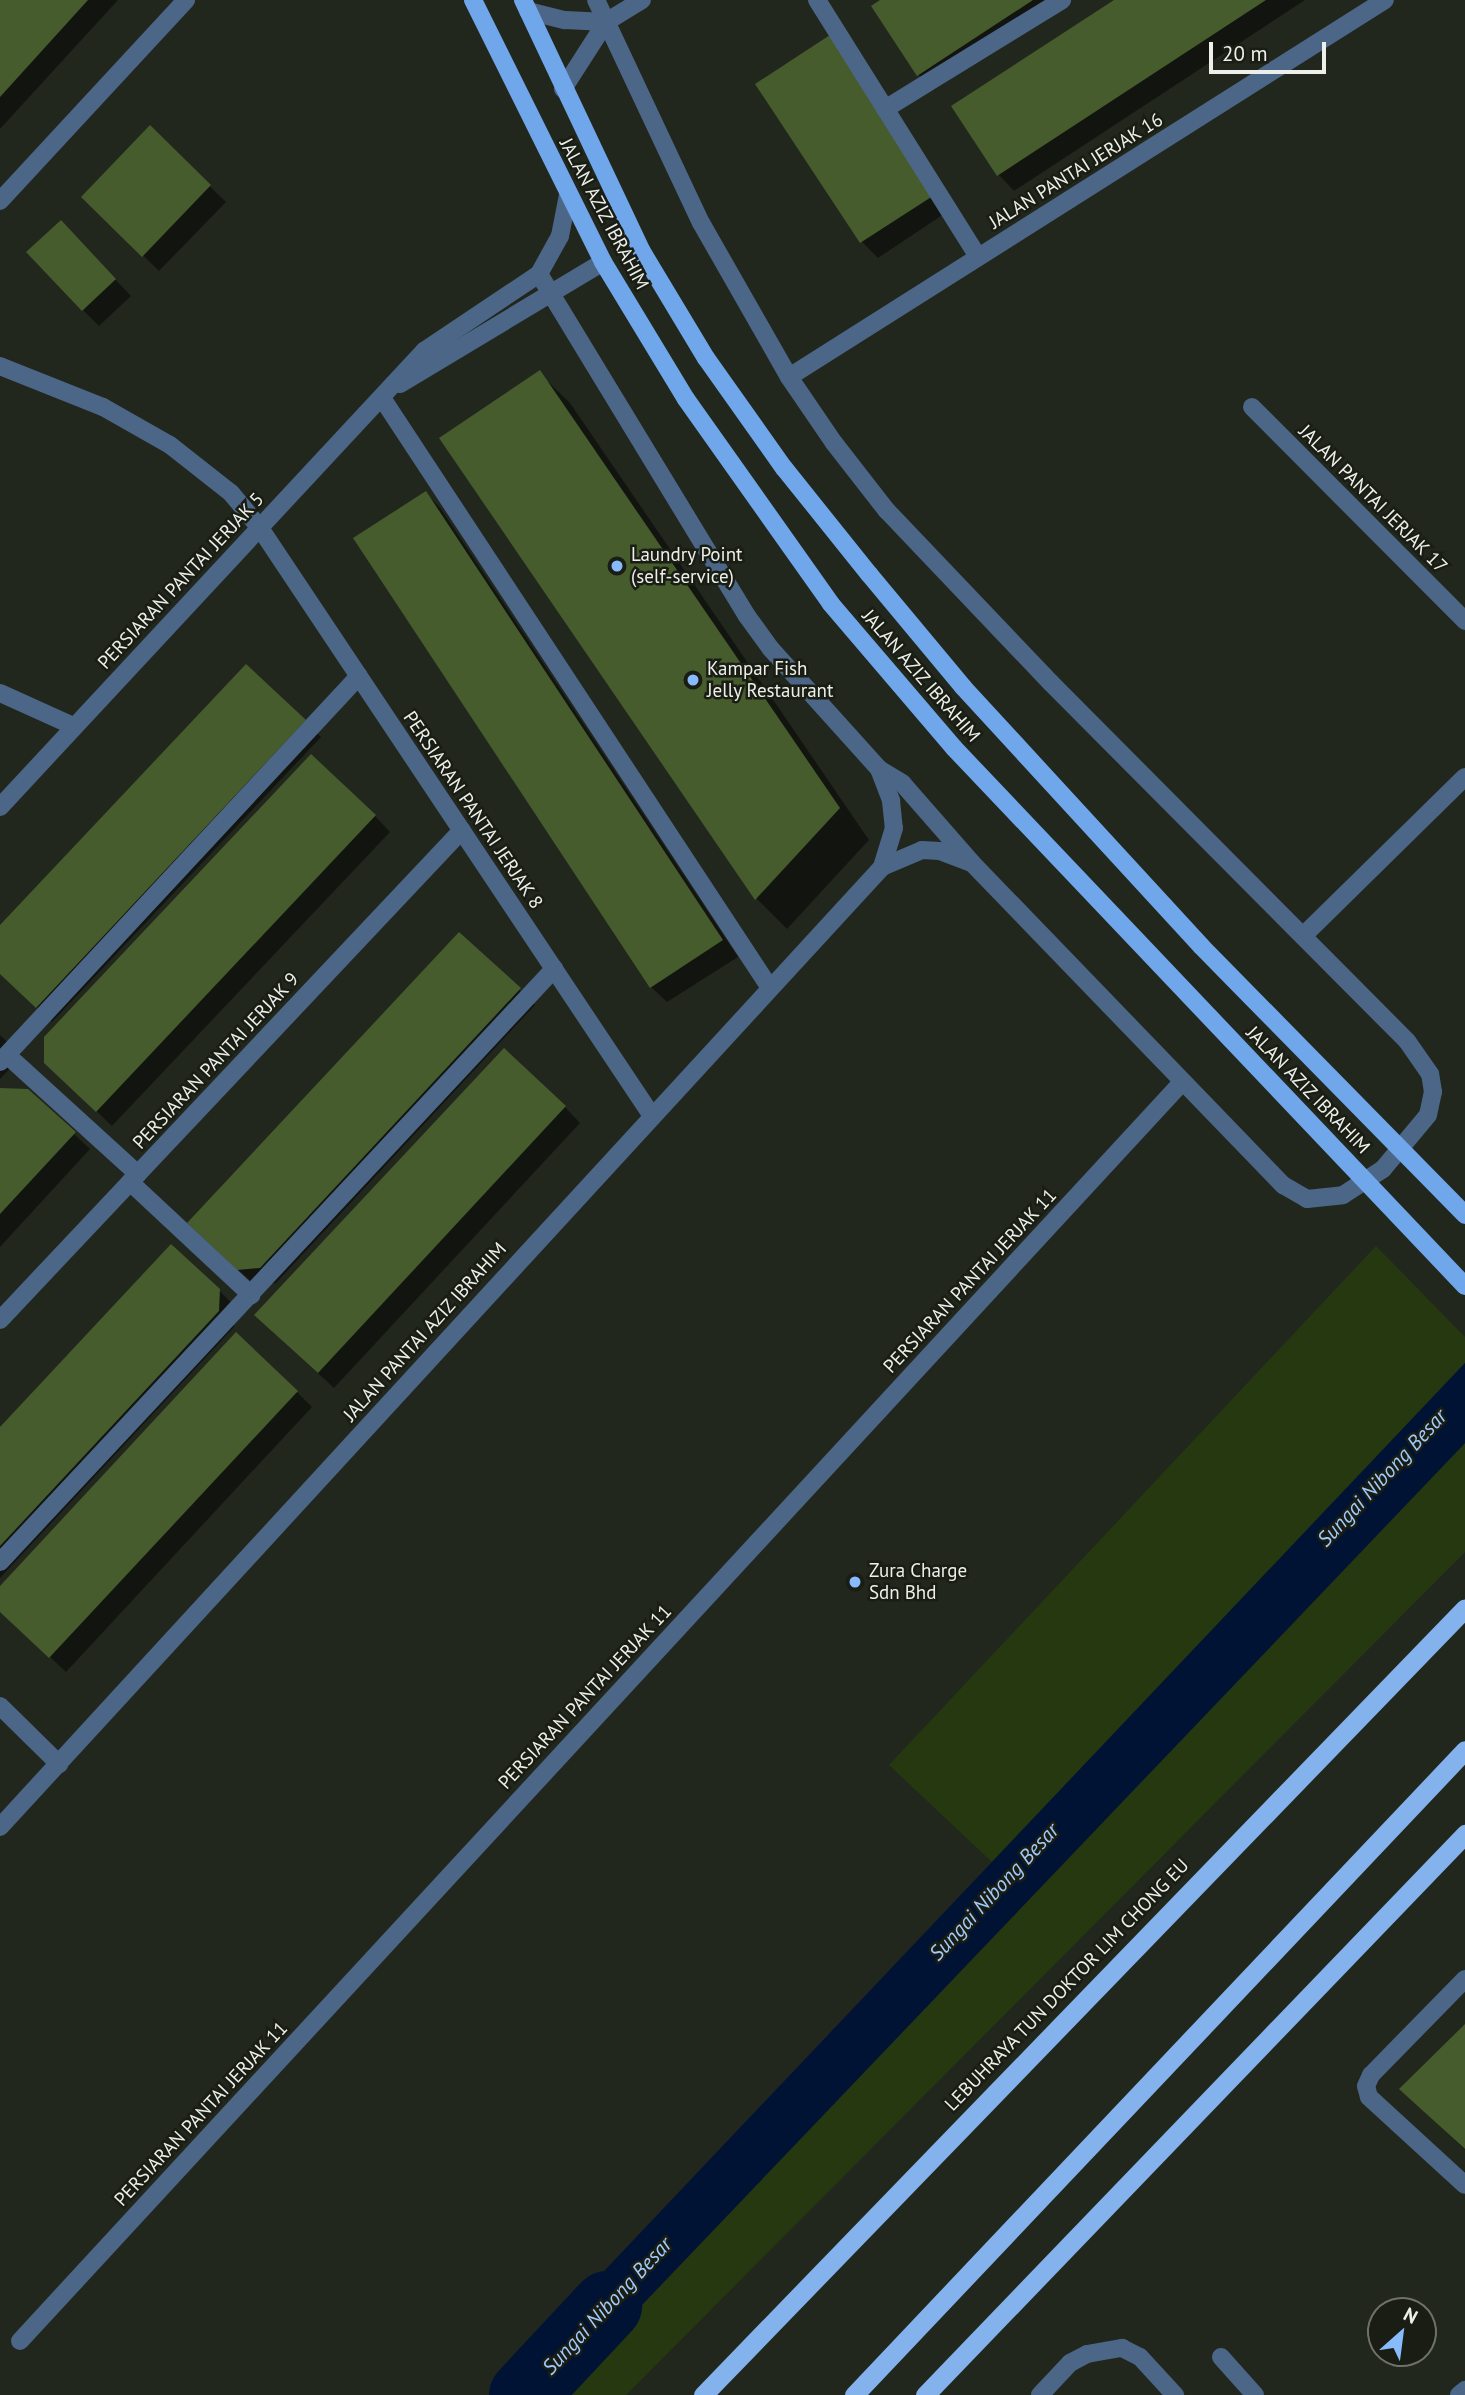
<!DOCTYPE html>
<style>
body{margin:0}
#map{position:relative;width:1465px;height:2395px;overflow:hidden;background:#22271e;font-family:"PT Sans",sans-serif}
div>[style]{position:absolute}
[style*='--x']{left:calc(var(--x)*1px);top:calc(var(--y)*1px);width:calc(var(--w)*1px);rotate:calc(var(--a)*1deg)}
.green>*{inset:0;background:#263810}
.water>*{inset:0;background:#001335}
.shadow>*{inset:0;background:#0007}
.river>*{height:70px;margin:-35px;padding:0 35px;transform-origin:35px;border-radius:35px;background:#001335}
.building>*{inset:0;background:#465c2d}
.service>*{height:18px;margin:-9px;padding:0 9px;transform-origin:9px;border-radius:9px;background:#4c6687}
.minor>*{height:18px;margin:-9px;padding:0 9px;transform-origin:9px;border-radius:9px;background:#4c6687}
.primary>*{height:18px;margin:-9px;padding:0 9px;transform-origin:9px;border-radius:9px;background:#70a6ea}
.trunk>*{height:19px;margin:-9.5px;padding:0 9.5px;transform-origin:9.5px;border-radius:9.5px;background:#84b2ed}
.primary-bridge>*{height:18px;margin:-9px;padding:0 9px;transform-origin:9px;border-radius:9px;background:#70a6ea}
.dots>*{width:19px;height:19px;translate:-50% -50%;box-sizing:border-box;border:4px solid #191d14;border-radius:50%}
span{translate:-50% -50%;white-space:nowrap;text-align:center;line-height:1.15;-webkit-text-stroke:5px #191d14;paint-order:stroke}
.street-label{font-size:19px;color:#edf0ea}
.poi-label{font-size:19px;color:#edf0ea}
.left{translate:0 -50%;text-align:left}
.water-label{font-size:21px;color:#a1cafd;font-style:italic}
.north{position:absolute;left:1367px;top:2297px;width:70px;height:70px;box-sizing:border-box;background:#191d14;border:2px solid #6e716a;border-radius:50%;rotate:28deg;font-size:19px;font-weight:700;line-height:28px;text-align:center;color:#edf0ea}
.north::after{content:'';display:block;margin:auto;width:24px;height:32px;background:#87bbfc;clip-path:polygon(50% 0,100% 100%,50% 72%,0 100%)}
.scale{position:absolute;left:1209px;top:42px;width:117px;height:32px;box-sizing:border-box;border:4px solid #edf0ea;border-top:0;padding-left:9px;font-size:21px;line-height:24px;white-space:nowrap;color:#edf0ea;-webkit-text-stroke:5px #191d14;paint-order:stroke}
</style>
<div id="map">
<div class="green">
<div style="clip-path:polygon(1376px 1246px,1465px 1337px,1465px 1363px,992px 1862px,889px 1765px)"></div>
<div style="clip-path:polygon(1465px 1443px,1465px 1552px,626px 2395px,556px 2395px)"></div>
</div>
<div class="water">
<div style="clip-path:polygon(1465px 1363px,1465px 1443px,556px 2395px,545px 2395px,533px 2346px)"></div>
</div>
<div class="shadow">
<div style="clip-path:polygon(0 0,118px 0,0 129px)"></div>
<div style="clip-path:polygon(884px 0,1072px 0,934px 90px,919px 75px)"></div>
<div style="clip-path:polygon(1117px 0,1305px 0,1014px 191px,999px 175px,954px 107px)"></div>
<div style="clip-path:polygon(757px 85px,950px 210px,878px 258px,862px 242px)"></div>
<div style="clip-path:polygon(150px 128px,226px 202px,159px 271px,83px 197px)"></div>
<div style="clip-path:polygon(76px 238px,131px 296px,99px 326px,83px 310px)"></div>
<div style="clip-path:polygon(539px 373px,570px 403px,869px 840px,787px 929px,757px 899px,441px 439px)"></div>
<div style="clip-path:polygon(426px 493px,441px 509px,738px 957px,667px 1002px,651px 987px)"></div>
<div style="clip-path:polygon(305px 721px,321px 737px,52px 1022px,0 973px,0 928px)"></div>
<div style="clip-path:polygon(375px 816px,390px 832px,112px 1126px,62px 1078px)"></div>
<div style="clip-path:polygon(519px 990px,535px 1005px,276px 1283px,255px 1285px,205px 1239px)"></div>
<div style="clip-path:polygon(0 1035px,22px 1056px,0 1079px)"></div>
<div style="clip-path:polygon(0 1090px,28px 1091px,90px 1149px,0 1247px)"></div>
<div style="clip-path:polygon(565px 1107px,580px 1123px,334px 1388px,272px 1331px)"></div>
<div style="clip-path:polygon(219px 1290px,235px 1307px,234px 1327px,0 1578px,0 1429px)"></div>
<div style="clip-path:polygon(297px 1392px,312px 1407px,66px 1672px,0 1610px,0 1589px)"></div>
<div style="clip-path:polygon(1465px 2027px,1465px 2150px,1401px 2089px)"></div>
</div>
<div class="river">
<div style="--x:524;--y:2395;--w:122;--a:-47"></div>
</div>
<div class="building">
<div style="clip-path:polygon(0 0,88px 0,0 97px)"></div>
<div style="clip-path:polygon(880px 0,1033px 0,917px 76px,871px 6px)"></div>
<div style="clip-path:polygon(1114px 0,1266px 0,997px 176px,951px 106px)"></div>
<div style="clip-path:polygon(830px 35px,936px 194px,860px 243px,755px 84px)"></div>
<div style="clip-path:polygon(150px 125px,211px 185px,142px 257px,81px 197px)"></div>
<div style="clip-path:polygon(61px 220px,116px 279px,82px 311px,26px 252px)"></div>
<div style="clip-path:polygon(540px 370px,840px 808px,755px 900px,439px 438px)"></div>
<div style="clip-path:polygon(426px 491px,723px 940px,650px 988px,353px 538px)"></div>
<div style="clip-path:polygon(246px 664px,306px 720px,36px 1008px,0 974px,0 925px)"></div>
<div style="clip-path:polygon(311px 754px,376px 815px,96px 1112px,44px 1063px,44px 1037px)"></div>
<div style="clip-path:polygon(459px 932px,521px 988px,260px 1268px,237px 1270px,187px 1223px)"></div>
<div style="clip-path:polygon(504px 1048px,566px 1106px,318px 1373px,254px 1315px)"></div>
<div style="clip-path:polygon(0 1088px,28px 1089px,76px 1132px,0 1214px)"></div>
<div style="clip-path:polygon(171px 1244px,220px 1289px,219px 1311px,0 1546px,0 1427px)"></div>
<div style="clip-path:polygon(236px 1332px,298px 1391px,49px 1658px,0 1612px,0 1586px)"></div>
<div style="clip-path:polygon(1465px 2024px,1465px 2149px,1399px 2089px)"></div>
</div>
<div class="service">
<div style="--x:817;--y:0;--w:303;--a:57.9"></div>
<div style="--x:885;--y:109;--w:208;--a:-31.6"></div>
<div style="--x:382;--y:398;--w:706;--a:56.67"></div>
<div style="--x:7;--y:1055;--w:177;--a:42.3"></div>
<div style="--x:0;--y:1062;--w:527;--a:-47.08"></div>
<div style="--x:130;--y:1182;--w:166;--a:43"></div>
<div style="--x:0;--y:1562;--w:812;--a:-46.95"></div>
<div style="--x:1040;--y:2395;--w:44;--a:-46.8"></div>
<div style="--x:1070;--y:2363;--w:19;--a:-28"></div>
<div style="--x:1087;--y:2354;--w:36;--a:-10"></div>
<div style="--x:1122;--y:2348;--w:20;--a:27"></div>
<div style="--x:1140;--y:2357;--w:52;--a:47.4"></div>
</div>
<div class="minor">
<div style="--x:528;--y:11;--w:38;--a:14"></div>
<div style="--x:565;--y:20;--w:41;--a:2.8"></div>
<div style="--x:563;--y:89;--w:80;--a:-57.3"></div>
<div style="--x:606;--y:22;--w:42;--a:-31.4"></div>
<div style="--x:0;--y:201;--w:274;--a:-47.2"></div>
<div style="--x:539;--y:274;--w:400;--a:58.7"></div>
<div style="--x:747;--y:616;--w:41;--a:54"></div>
<div style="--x:771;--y:649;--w:161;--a:48"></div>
<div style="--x:879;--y:769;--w:27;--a:31"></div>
<div style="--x:902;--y:783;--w:106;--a:48.8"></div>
<div style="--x:972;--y:863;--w:448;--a:46"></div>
<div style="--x:1283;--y:1185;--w:28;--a:30"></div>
<div style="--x:1307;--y:1199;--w:36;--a:-6"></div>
<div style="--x:1343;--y:1195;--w:48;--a:-33"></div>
<div style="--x:1383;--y:1169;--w:70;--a:-50.2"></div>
<div style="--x:1428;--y:1115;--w:24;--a:-78"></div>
<div style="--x:1433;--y:1092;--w:18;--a:-99"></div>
<div style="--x:1430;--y:1074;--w:40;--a:-124.9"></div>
<div style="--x:1407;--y:1041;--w:505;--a:-134.84"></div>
<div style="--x:1051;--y:683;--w:238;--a:-133.6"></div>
<div style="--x:887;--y:511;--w:86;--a:-127.9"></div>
<div style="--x:834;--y:443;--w:80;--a:-124.3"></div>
<div style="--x:789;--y:377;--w:177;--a:-119.7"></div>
<div style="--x:701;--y:223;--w:246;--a:-115.2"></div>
<div style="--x:0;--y:366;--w:111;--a:21.7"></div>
<div style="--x:103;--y:407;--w:77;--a:29.6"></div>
<div style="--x:170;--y:445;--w:78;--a:38.2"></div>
<div style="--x:231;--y:493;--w:45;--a:50.4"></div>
<div style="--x:260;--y:528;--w:707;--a:56.31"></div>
<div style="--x:789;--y:377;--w:705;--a:-32.32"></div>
<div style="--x:400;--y:384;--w:237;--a:-31"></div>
<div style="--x:1252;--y:407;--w:302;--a:45.1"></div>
<div style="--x:0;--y:693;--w:80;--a:24.3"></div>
<div style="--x:879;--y:769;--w:34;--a:69"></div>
<div style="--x:891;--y:801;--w:27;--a:84"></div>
<div style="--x:894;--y:828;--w:41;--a:107.1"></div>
<div style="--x:0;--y:807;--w:623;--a:-47.08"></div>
<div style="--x:424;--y:351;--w:138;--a:-33.8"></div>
<div style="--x:539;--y:274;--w:43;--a:-61.1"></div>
<div style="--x:560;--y:236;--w:42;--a:-79"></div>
<div style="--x:1303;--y:936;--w:227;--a:-44.5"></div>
<div style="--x:0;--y:1320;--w:673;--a:-46.68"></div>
<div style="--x:0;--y:1706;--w:83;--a:44.5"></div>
<div style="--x:0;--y:1827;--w:1304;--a:-47.42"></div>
<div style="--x:882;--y:867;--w:43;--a:-23"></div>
<div style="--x:922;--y:850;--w:18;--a:3"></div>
<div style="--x:940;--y:851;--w:34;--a:21"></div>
<div style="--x:1465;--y:1979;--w:134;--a:134.4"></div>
<div style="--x:1371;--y:2075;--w:12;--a:114"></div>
<div style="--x:1366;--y:2086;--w:11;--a:75"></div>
<div style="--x:1369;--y:2097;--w:130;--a:42.5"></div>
<div style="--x:20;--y:2341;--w:1713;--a:-47.29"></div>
<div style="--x:1221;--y:2357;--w:51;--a:48.2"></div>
<div style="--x:1459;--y:2395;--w:8;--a:-40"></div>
</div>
<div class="primary">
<div style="--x:473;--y:0;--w:292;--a:63.6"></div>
<div style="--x:603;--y:262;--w:160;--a:58.8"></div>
<div style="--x:686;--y:399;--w:251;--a:54.7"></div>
<div style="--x:523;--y:0;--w:276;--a:64.7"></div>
<div style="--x:641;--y:250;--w:126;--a:59"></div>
<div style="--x:706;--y:358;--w:135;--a:54.7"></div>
<div style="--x:784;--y:468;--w:136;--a:51.3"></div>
</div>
<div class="trunk">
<div style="--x:703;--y:2395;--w:1095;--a:-45.92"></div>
<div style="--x:854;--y:2395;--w:888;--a:-46.55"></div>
<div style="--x:925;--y:2395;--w:779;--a:-46.09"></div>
</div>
<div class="primary-bridge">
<div style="--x:869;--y:574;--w:147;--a:50.2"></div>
<div style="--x:963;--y:687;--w:352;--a:47.4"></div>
<div style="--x:1201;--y:946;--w:377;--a:45.5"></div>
<div style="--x:831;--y:604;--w:189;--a:49.5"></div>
<div style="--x:954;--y:748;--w:742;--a:46.47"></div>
</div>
<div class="dots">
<div style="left:617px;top:566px;background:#87bbfc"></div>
<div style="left:693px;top:680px;background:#87bbfc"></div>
<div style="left:855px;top:1582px;background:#87bbfc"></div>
</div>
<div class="street-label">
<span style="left:1076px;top:171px;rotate:-32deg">JALAN PANTAI JERJAK 16</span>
<span style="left:604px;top:214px;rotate:62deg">JALAN AZIZ IBRAHIM</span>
<span style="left:1373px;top:499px;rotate:45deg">JALAN PANTAI JERJAK 17</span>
<span style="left:181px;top:581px;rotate:-47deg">PERSIARAN PANTAI JERJAK 5</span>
<span style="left:921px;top:676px;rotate:49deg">JALAN AZIZ IBRAHIM</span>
<span style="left:473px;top:810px;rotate:56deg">PERSIARAN PANTAI JERJAK 8</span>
<span style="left:216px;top:1061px;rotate:-47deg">PERSIARAN PANTAI JERJAK 9</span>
<span style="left:1308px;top:1090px;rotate:46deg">JALAN AZIZ IBRAHIM</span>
<span style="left:970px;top:1281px;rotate:-47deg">PERSIARAN PANTAI JERJAK 11</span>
<span style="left:425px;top:1332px;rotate:-48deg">JALAN PANTAI AZIZ IBRAHIM</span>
<span style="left:585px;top:1697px;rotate:-47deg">PERSIARAN PANTAI JERJAK 11</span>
<span style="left:1067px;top:1985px;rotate:-46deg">LEBUHRAYA TUN DOKTOR LIM CHONG EU</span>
<span style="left:201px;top:2114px;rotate:-47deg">PERSIARAN PANTAI JERJAK 11</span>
</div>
<div class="poi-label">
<span class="left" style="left:631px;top:566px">Laundry Point<br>(self-service)</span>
<span class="left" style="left:707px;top:680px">Kampar Fish<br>Jelly Restaurant</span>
<span class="left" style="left:869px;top:1582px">Zura Charge<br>Sdn Bhd</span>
</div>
<div class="water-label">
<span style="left:1382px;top:1478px;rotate:-47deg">Sungai Nibong Besar</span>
<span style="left:994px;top:1892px;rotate:-47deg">Sungai Nibong Besar</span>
<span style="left:607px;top:2306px;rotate:-47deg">Sungai Nibong Besar</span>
</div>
<div class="north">N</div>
<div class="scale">20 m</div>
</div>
